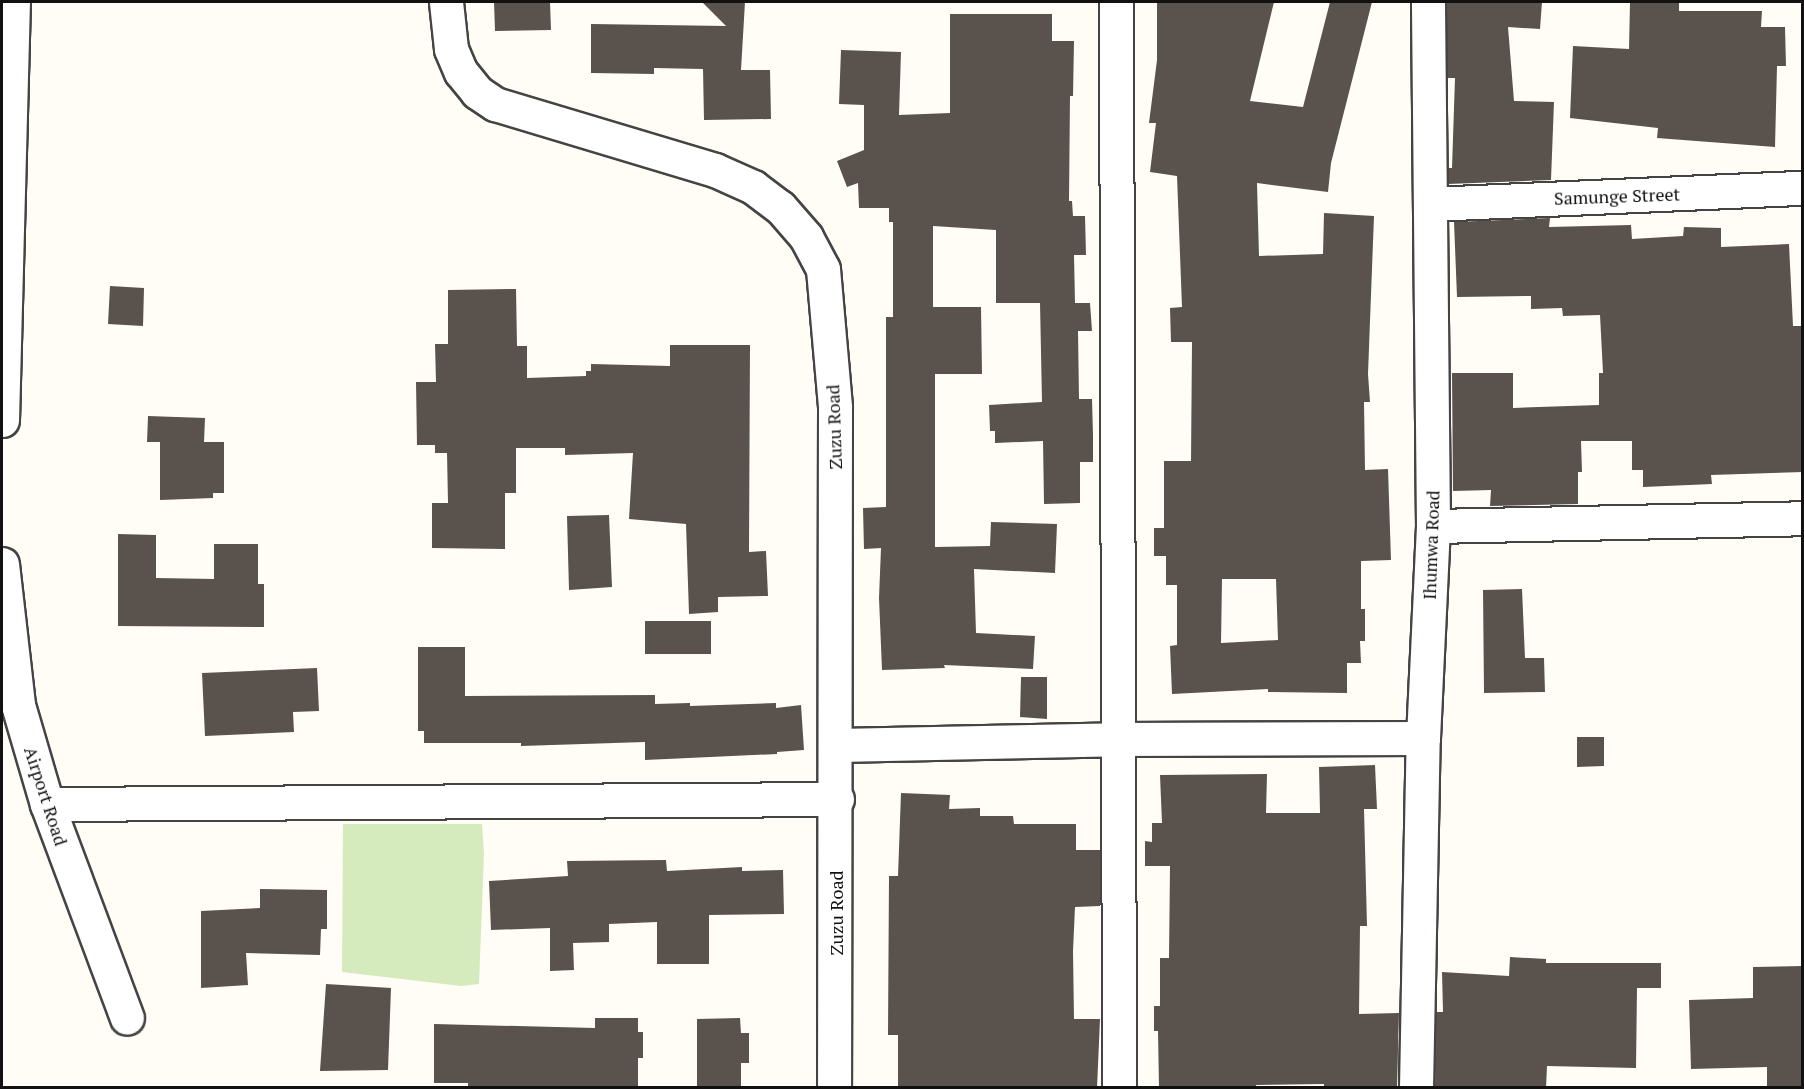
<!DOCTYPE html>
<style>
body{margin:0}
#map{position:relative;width:1804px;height:1089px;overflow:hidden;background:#fffdf5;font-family:"PT Serif",serif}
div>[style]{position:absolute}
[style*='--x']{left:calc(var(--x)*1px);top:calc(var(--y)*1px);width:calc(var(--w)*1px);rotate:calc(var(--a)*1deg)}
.green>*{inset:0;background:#d5ebbd}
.building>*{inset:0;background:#5a524d}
.roads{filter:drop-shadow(2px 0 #444) drop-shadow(-2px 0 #444) drop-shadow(0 2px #444) drop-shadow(0 -2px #444)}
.minor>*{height:33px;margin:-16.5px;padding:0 16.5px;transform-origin:16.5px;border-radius:16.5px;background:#fff}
span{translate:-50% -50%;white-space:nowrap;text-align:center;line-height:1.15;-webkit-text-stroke:6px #fff;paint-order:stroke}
.street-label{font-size:18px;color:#111}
.frame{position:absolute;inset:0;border:3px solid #111;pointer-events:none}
</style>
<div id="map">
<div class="green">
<div style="clip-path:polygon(343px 824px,482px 824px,484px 854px,479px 984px,461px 986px,342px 972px)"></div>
</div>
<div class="building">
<div style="clip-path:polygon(494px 2px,550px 2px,551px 30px,495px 31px)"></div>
<div style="clip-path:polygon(702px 2px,745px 2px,741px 70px,770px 70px,771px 119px,704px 120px,703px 69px,654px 68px,654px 74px,591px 73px,591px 24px,726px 26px)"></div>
<div style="clip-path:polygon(evenodd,1157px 2px,1274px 2px,1250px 101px,1303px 107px,1330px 2px,1372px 2px,1331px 163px,1328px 192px,1257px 183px,1259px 256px,1323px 254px,1324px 213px,1374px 216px,1368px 374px,1370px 402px,1364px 402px,1365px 470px,1388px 469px,1391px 560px,1361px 561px,1361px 609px,1365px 609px,1365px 641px,1360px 641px,1361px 663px,1347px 663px,1347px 693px,1268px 692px,1268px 689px,1172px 694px,1170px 646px,1177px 645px,1177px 585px,1166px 585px,1166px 556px,1154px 556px,1154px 528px,1164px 528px,1164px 461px,1191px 461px,1192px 342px,1171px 342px,1170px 308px,1182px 307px,1177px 176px,1150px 172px,1156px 123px,1149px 123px,1157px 60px,1157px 2px,1222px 579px,1276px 579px,1278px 640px,1221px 643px,1222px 579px)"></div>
<div style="clip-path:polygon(1447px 2px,1542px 2px,1540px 29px,1508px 27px,1514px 101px,1554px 102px,1551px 180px,1448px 184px,1448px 168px,1452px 168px,1455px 78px,1447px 78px)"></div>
<div style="clip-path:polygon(1630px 2px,1679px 2px,1679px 11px,1762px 11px,1761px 27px,1785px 27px,1786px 66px,1777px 66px,1775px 147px,1657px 138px,1658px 128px,1570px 118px,1573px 46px,1629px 49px)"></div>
<div style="clip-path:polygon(950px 14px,1052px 14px,1052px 41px,1074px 41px,1073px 96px,1070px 96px,1069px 201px,1072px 201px,1073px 216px,1085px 216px,1086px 255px,1074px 255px,1075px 303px,1090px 303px,1092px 331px,1078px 331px,1079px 399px,1092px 399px,1093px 435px,1093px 462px,1080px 462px,1080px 503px,1044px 504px,1043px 441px,995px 443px,995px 431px,990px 431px,989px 405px,1042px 402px,1040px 303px,996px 303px,996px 230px,933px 226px,933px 307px,981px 307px,982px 374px,935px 374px,935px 547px,990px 546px,991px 522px,1057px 524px,1055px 573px,974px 569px,976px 633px,1035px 636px,1033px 669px,944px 665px,945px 668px,882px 670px,879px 598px,881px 548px,864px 549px,863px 508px,886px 507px,886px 317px,893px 317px,893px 222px,889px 222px,889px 208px,859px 208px,858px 183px,847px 187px,837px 161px,864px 150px,864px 105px,839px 104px,841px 50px,901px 52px,899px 115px,950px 113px)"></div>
<div style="clip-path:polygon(1550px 218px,1549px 227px,1631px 225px,1632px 239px,1683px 236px,1684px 227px,1721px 228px,1721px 247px,1789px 244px,1793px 326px,1803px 326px,1803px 472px,1711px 475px,1712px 484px,1643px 487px,1643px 470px,1632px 470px,1632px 441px,1581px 441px,1582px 472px,1578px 472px,1578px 504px,1490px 506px,1491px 490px,1453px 491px,1452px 373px,1513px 373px,1513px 408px,1599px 405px,1599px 373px,1603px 373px,1600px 315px,1563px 316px,1562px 308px,1531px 309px,1531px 296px,1457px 297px,1454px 222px)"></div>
<div style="clip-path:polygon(110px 286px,144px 288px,143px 326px,108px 324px)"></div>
<div style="clip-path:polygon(516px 289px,517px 346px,527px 346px,527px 378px,586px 376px,586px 371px,591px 371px,591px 364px,670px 366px,670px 345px,750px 345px,749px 552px,766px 551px,768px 596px,718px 597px,718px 612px,689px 614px,686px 524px,629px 519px,633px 453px,565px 455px,565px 448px,516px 448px,516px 493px,505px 493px,505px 549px,432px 548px,432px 503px,448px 503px,447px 453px,435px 453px,435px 445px,417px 445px,416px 382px,436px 382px,435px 344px,448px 344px,448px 290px)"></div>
<div style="clip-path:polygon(148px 416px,205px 418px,204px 442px,224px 442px,224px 493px,213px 493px,213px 498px,160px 500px,160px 442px,147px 442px)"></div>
<div style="clip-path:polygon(609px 515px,612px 587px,569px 590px,567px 516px)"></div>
<div style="clip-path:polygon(118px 534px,156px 535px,156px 578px,214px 579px,214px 544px,258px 544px,258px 584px,264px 584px,264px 627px,118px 626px)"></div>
<div style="clip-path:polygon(1522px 589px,1525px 658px,1544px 658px,1545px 692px,1484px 693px,1483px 590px)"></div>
<div style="clip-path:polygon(645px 621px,711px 621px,711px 654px,645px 654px)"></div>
<div style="clip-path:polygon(418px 647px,465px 647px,465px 696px,655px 695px,655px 704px,690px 703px,690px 706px,776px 703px,776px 708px,801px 705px,804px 750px,777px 752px,777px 754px,645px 760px,645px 742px,521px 746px,521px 743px,424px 743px,424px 731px,418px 731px)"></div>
<div style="clip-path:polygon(317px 668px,319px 711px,293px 712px,294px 732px,205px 736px,202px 673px)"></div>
<div style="clip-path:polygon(1021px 677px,1047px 677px,1047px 719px,1020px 717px)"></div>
<div style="clip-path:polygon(1577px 737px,1604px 737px,1604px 766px,1577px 767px)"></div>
<div style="clip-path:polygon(1375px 765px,1377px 809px,1364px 809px,1367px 926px,1360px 926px,1359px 1014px,1399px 1013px,1397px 1088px,1324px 1088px,1324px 1084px,1256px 1085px,1256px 1088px,1159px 1088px,1158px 1031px,1154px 1031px,1154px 1006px,1160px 1006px,1160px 958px,1169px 958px,1170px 866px,1145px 866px,1145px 841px,1152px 842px,1152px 823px,1162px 823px,1160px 775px,1267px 774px,1266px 813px,1320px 813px,1319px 767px)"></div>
<div style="clip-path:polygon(901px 793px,950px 795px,949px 809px,980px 808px,980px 816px,1013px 816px,1014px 824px,1076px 824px,1076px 850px,1100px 850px,1100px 906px,1075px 907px,1073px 951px,1074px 1019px,1100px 1019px,1097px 1088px,898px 1088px,898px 1035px,888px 1035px,889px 876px,898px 876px)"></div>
<div style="clip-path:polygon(666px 860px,667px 871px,742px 867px,742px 871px,783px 870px,784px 914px,709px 915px,709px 964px,657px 964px,657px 922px,609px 924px,609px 942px,573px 943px,574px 970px,550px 971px,550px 928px,491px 930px,489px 881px,568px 876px,567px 861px)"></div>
<div style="clip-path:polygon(260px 889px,327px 890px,327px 929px,321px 929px,320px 955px,246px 953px,248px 985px,201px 988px,201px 911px,260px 908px)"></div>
<div style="clip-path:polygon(1510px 957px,1546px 959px,1546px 963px,1661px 963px,1661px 988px,1637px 988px,1636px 1068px,1547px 1066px,1546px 1088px,1435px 1088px,1436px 1012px,1443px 1012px,1442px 972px,1509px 976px)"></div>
<div style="clip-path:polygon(1803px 966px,1803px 1088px,1767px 1088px,1767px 1067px,1691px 1069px,1689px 1000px,1753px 998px,1753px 967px)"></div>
<div style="clip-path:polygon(326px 984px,391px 988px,388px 1070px,320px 1071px)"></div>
<div style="clip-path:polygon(595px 1018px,638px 1018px,638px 1032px,643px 1032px,643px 1058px,638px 1058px,638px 1088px,468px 1088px,468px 1083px,434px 1083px,434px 1024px,595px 1028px)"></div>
<div style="clip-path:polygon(740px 1018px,741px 1033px,749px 1033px,749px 1063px,741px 1063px,741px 1088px,697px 1088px,697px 1019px)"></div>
</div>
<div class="roads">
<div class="minor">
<div style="--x:446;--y:2;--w:47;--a:83.9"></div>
<div style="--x:451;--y:49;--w:25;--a:67"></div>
<div style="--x:461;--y:72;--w:26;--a:51"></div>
<div style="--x:477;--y:92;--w:22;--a:34"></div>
<div style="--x:495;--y:104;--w:230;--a:16.7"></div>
<div style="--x:715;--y:170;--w:42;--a:24.1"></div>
<div style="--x:753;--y:187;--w:34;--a:37"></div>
<div style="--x:780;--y:207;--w:40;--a:49"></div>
<div style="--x:806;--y:237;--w:36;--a:62"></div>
<div style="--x:823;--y:269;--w:139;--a:85"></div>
<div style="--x:835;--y:407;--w:681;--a:90.08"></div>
<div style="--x:1116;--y:2;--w:1086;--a:89.84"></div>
<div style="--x:1431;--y:204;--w:371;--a:-2.5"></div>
<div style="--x:2;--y:420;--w:418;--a:-88.5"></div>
<div style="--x:1433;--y:526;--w:369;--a:-1.2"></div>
<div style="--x:2;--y:564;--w:142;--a:83.5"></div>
<div style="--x:18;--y:705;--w:103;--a:73.7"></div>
<div style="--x:47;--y:804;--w:228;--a:69.5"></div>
<div style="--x:837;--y:745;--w:280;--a:-1.2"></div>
<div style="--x:1117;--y:739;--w:306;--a:-0.2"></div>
<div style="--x:47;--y:804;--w:790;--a:-0.36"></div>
<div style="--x:1416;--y:1088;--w:350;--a:-88.9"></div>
<div style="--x:1423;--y:738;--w:212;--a:-87.3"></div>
<div style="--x:1433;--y:526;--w:524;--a:-90.55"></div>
</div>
</div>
<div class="street-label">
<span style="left:1617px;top:196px;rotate:-2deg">Samunge Street</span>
<span style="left:834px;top:427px;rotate:-92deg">Zuzu Road</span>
<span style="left:1431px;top:545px;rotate:-88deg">Ihumwa Road</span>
<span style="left:46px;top:796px;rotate:72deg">Airport Road</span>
<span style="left:836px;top:913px;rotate:-90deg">Zuzu Road</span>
</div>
<div class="frame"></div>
</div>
